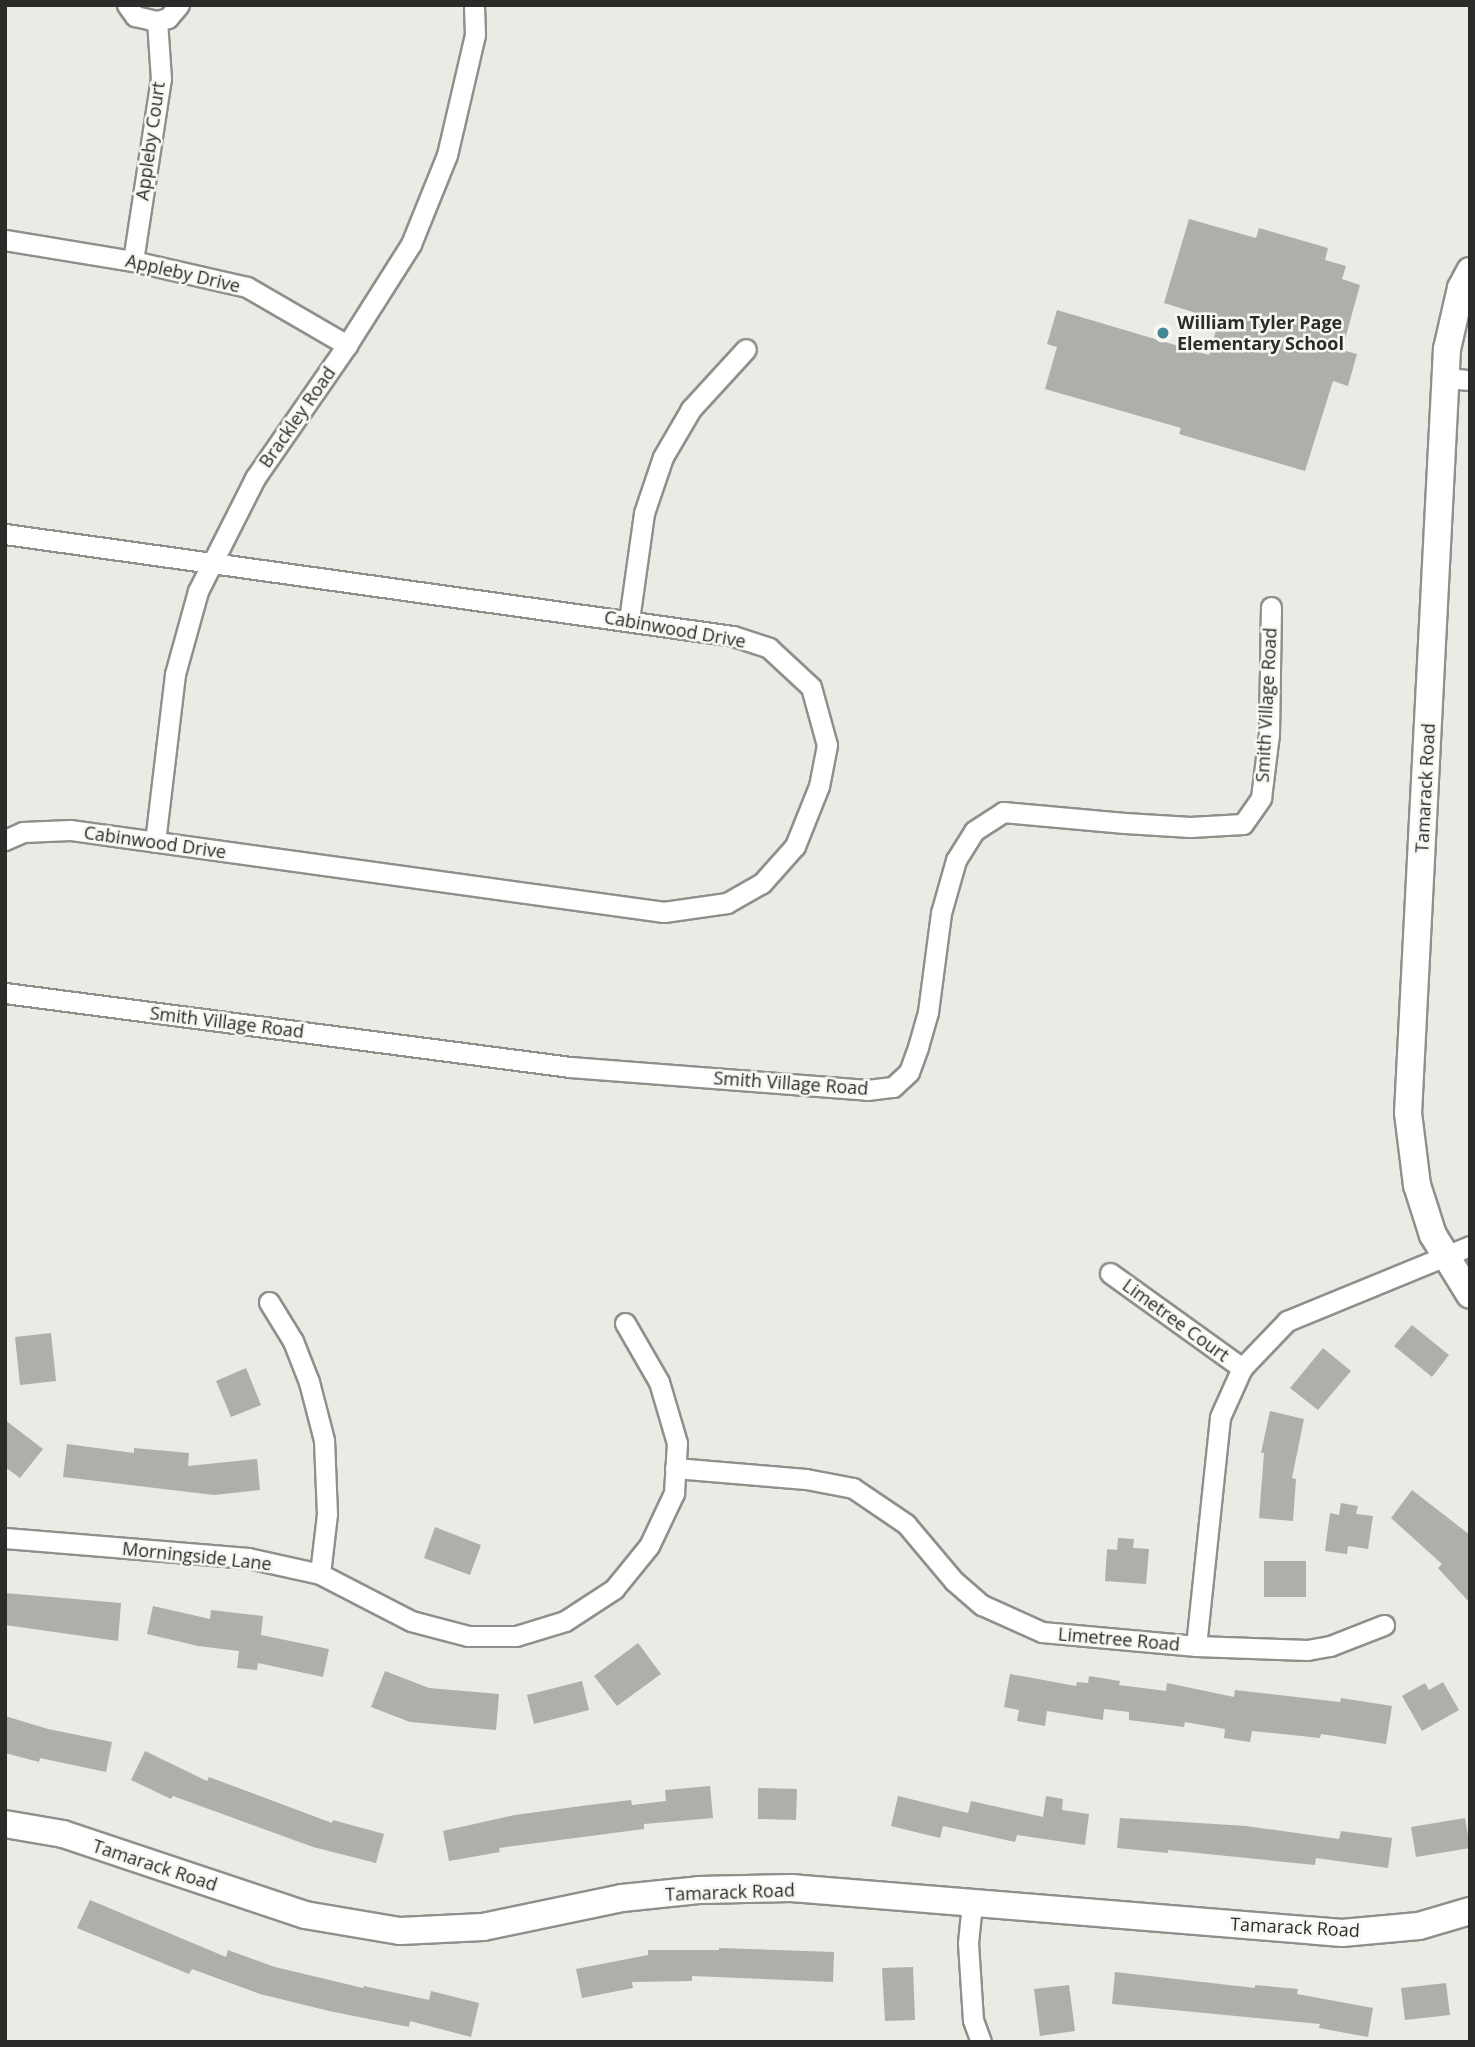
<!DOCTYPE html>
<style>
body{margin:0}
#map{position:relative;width:1475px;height:2047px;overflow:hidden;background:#ebeae5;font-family:"Open Sans",sans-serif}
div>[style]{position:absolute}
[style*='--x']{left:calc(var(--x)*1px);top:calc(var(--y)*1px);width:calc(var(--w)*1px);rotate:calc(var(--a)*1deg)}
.building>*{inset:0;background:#adafab}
.roads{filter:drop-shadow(2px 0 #908f8b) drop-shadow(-2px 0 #908f8b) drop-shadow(0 2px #908f8b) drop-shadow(0 -2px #908f8b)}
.street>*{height:19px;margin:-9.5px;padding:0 9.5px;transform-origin:9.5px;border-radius:9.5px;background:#fff}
.secondary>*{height:26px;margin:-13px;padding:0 13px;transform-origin:13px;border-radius:13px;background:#fff}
.dots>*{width:19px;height:19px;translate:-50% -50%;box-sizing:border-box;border:4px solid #f8f7f3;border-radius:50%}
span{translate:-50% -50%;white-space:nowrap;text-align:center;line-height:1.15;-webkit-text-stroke:5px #f8f7f3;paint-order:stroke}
.street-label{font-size:18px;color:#2b2b29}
.poi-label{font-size:18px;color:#2b2b29;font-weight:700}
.left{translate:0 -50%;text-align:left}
.frame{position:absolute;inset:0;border:7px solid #2b2b29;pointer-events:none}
</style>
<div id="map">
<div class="building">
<div style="clip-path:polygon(1189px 219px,1256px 238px,1259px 228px,1328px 248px,1325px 260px,1346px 266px,1342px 279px,1360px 285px,1342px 350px,1357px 354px,1348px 386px,1333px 381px,1305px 471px,1179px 434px,1181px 428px,1045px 389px,1057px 347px,1047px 344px,1057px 310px,1209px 355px,1219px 320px,1164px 303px)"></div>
<div style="clip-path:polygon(1412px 1325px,1449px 1355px,1432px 1377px,1394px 1346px)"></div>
<div style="clip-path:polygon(51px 1333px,56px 1381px,20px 1385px,15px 1337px)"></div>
<div style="clip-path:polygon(1323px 1348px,1351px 1371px,1318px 1410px,1290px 1388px)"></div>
<div style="clip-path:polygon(246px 1368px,261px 1405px,231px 1417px,216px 1381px)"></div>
<div style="clip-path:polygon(1270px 1411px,1304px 1419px,1292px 1478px,1296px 1479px,1293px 1521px,1259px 1518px,1264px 1453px,1261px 1453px)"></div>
<div style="clip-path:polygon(5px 1420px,43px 1449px,20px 1478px,5px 1467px)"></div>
<div style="clip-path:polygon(67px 1444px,134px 1453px,134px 1448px,189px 1453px,188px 1466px,257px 1459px,260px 1490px,214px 1495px,63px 1477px)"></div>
<div style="clip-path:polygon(1412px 1490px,1470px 1535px,1470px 1603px,1438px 1568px,1442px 1564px,1391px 1518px)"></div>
<div style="clip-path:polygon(1341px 1503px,1358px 1506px,1356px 1514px,1373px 1516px,1368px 1549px,1348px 1546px,1347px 1554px,1325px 1551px,1330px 1513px,1339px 1515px)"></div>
<div style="clip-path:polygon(435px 1527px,481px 1545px,470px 1575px,424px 1558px)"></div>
<div style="clip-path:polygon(1118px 1538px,1134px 1539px,1133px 1548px,1149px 1549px,1146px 1584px,1105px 1581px,1107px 1549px,1117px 1550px)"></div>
<div style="clip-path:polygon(1264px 1561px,1306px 1561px,1306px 1597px,1264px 1597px)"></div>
<div style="clip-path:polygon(5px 1593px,121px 1603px,118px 1641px,5px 1625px)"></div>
<div style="clip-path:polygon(153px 1606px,210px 1619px,211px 1610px,263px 1616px,261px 1635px,329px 1649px,323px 1677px,258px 1663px,257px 1670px,237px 1668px,239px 1651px,198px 1646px,147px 1634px)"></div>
<div style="clip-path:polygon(638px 1643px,661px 1674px,617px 1706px,594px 1676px)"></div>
<div style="clip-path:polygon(385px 1671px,429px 1688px,499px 1694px,496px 1730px,410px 1722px,371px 1707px)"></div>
<div style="clip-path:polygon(1010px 1674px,1076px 1686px,1077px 1682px,1088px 1683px,1089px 1676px,1120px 1681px,1119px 1685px,1166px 1691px,1167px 1683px,1234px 1697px,1235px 1690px,1340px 1702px,1341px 1698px,1392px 1706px,1386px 1744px,1321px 1734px,1320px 1738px,1252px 1731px,1250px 1742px,1224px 1738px,1225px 1729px,1185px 1722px,1184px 1727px,1129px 1720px,1129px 1712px,1104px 1709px,1103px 1720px,1047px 1711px,1045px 1726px,1017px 1721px,1019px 1710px,1004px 1707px)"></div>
<div style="clip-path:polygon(582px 1681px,589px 1710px,534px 1724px,527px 1695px)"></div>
<div style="clip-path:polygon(1443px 1682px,1459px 1710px,1422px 1731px,1402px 1696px,1425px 1683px,1429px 1690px)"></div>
<div style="clip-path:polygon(5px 1716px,48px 1729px,112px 1742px,106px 1772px,40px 1758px,39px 1762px,5px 1753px)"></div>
<div style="clip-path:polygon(145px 1751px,207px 1781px,209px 1777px,332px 1823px,333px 1820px,384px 1834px,376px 1863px,313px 1847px,173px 1796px,171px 1799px,131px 1780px)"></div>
<div style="clip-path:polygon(710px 1786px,713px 1818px,644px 1824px,644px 1829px,499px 1848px,500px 1852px,449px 1861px,443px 1831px,515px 1815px,589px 1805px,631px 1800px,632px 1805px,666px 1801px,665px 1790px)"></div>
<div style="clip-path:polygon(758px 1788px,797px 1789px,796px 1820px,758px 1819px)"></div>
<div style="clip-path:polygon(898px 1796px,968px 1813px,971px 1801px,1043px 1817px,1046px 1796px,1063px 1799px,1062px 1810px,1089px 1814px,1085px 1845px,1017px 1835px,1015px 1842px,943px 1826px,940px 1838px,891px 1826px)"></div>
<div style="clip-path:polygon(1120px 1818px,1246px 1826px,1339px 1839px,1341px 1831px,1392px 1838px,1388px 1868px,1316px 1858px,1315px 1865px,1168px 1850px,1168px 1853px,1117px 1848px)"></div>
<div style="clip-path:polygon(1465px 1818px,1470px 1848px,1416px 1857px,1411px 1827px)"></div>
<div style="clip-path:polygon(90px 1900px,226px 1957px,228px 1950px,275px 1967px,363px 1988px,364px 1986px,429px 2000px,431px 1991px,479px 2003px,471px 2037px,410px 2021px,409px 2027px,329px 2011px,260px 1994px,192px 1969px,189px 1974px,77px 1928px)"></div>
<div style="clip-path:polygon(719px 1948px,834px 1952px,833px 1982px,692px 1976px,692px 1981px,632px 1982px,633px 1988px,582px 1998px,576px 1969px,648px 1955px,648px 1950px,719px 1950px)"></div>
<div style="clip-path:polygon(913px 1967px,915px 2020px,885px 2021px,882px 1968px)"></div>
<div style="clip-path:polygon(1115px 1972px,1255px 1988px,1255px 1985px,1298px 1989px,1297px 1994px,1373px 2008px,1368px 2037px,1319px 2028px,1320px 2024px,1112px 2004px)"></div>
<div style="clip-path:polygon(1446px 1983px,1450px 2015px,1405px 2020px,1401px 1988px)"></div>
<div style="clip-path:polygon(1069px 1985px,1075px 2031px,1040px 2036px,1034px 1989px)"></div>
</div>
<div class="roads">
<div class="street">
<div style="--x:127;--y:5;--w:14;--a:54"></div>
<div style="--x:135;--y:16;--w:23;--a:13"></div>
<div style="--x:157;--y:21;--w:11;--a:-15"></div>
<div style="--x:168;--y:18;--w:17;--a:-50"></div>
<div style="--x:5;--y:240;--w:130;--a:9.3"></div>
<div style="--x:133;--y:261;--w:117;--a:12.8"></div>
<div style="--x:247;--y:287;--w:116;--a:30.1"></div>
<div style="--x:133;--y:261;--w:184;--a:-81.3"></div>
<div style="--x:161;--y:79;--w:58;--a:-93.9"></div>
<div style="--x:1446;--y:378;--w:24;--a:5"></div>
<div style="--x:5;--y:534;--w:735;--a:7.98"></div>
<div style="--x:733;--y:636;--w:38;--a:18"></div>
<div style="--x:769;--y:648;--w:57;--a:42.9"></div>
<div style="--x:811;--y:687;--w:60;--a:74.6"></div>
<div style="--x:827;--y:745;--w:42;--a:101"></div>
<div style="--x:819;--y:786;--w:65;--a:111.8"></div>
<div style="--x:795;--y:846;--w:50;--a:131.7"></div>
<div style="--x:762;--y:883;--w:40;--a:150.3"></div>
<div style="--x:727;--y:903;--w:64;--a:171.9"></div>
<div style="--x:664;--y:912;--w:600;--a:-172.14"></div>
<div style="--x:70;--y:830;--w:47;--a:177.6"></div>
<div style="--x:23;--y:832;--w:20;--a:156"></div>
<div style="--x:629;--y:620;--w:108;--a:-82"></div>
<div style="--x:644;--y:513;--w:59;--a:-71.3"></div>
<div style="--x:663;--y:457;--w:56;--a:-59.7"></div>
<div style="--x:691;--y:409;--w:81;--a:-47.5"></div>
<div style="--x:155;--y:842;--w:169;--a:-83.2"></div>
<div style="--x:175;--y:674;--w:86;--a:-74.5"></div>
<div style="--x:198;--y:591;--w:127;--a:-63.2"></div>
<div style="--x:255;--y:478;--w:162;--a:-55.3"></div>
<div style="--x:347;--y:345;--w:120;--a:-57.6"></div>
<div style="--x:411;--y:244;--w:96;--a:-68"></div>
<div style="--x:447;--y:155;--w:123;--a:-76.9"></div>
<div style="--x:475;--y:35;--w:30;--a:-92"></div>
<div style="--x:5;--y:993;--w:570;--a:7.46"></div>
<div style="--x:570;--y:1067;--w:298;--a:4.4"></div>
<div style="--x:867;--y:1090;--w:26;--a:-7"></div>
<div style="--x:893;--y:1087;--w:22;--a:-43"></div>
<div style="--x:909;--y:1072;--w:27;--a:-70"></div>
<div style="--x:918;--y:1047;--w:36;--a:-74"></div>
<div style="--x:928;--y:1012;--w:100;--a:-82.5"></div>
<div style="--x:941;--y:913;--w:55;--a:-74.2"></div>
<div style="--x:956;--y:860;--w:34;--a:-58"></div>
<div style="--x:974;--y:831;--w:35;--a:-33"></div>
<div style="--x:1003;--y:812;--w:122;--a:5.2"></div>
<div style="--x:1125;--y:823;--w:65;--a:3.5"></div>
<div style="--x:1190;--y:827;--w:53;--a:-3.2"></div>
<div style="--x:1243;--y:824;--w:32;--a:-55"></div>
<div style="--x:1261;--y:798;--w:64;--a:-82.9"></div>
<div style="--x:1269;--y:734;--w:127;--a:-89.1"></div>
<div style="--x:1110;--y:1273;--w:163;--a:35.7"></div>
<div style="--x:269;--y:1302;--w:46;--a:58.4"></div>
<div style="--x:293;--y:1341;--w:44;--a:68.7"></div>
<div style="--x:309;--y:1382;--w:60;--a:75.5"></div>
<div style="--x:324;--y:1440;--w:74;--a:87.7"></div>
<div style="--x:327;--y:1514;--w:60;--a:96.7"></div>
<div style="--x:675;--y:1468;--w:131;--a:4.8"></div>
<div style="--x:806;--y:1479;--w:48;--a:10.8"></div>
<div style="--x:853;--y:1488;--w:64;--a:34.2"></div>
<div style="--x:906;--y:1524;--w:75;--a:49.9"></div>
<div style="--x:954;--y:1581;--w:37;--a:41"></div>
<div style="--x:982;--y:1605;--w:66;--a:24.2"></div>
<div style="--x:1042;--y:1632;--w:155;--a:5.2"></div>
<div style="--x:1196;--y:1646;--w:111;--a:2.1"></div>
<div style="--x:1307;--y:1650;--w:23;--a:-10"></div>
<div style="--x:1330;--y:1646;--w:58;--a:-21.3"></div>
<div style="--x:5;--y:1538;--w:244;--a:4.7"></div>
<div style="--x:248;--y:1558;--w:74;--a:12.5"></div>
<div style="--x:320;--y:1574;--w:102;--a:27.3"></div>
<div style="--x:411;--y:1621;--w:59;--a:14.7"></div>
<div style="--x:468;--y:1636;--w:48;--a:0"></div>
<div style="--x:516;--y:1636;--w:51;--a:-17"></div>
<div style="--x:565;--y:1621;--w:59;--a:-33.1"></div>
<div style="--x:614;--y:1589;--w:55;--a:-50.9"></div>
<div style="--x:649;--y:1546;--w:59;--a:-64.7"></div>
<div style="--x:674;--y:1493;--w:50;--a:-86.6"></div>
<div style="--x:677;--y:1443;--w:64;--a:-106.4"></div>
<div style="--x:659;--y:1382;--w:68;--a:-120"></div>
<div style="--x:1196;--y:1646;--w:230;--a:-84"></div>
<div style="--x:1220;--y:1417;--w:54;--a:-65.8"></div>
<div style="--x:1242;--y:1368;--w:65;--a:-46.2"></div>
<div style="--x:1287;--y:1321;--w:198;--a:-22.3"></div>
<div style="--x:972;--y:1903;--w:40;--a:95.7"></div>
<div style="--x:968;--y:1943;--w:77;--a:86.3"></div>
<div style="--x:973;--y:2020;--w:23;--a:70"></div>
</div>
<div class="secondary">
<div style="--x:1470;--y:271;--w:19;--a:118"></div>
<div style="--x:1461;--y:288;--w:63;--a:102.9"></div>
<div style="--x:1447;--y:349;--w:765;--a:92.92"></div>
<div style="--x:1408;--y:1113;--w:73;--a:82.9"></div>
<div style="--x:1417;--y:1185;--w:52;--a:72.3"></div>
<div style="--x:1433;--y:1235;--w:70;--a:58.3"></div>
<div style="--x:5;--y:1824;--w:59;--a:9.8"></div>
<div style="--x:63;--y:1834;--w:255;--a:18.5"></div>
<div style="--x:305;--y:1915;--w:96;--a:9.6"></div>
<div style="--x:400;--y:1931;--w:83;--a:-2.8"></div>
<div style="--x:483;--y:1927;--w:142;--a:-11.8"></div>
<div style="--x:622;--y:1898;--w:77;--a:-5.9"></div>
<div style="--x:699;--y:1890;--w:92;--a:-1.2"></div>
<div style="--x:791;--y:1888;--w:553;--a:4.67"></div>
<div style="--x:1342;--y:1933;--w:77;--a:-5.2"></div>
<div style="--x:1419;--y:1926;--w:53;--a:-16.4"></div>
</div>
</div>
<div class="dots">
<div style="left:1163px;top:333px;background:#448797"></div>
</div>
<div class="street-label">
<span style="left:150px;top:141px;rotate:-82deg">Appleby Court</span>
<span style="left:183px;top:273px;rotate:13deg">Appleby Drive</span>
<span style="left:297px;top:417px;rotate:-55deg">Brackley Road</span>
<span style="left:675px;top:629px;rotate:10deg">Cabinwood Drive</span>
<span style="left:1266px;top:705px;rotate:-87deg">Smith Village Road</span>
<span style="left:1425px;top:788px;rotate:-87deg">Tamarack Road</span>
<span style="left:155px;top:842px;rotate:8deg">Cabinwood Drive</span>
<span style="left:227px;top:1022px;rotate:7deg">Smith Village Road</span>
<span style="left:791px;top:1083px;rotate:4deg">Smith Village Road</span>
<span style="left:1176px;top:1320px;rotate:36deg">Limetree Court</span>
<span style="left:197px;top:1556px;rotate:6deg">Morningside Lane</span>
<span style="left:1119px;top:1639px;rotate:5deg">Limetree Road</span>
<span style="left:155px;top:1865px;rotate:18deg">Tamarack Road</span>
<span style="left:730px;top:1892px;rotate:-2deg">Tamarack Road</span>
<span style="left:1295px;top:1927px;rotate:3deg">Tamarack Road</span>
</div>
<div class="poi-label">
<span class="left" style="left:1177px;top:333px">William Tyler Page<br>Elementary School</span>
</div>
<div class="frame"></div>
</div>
